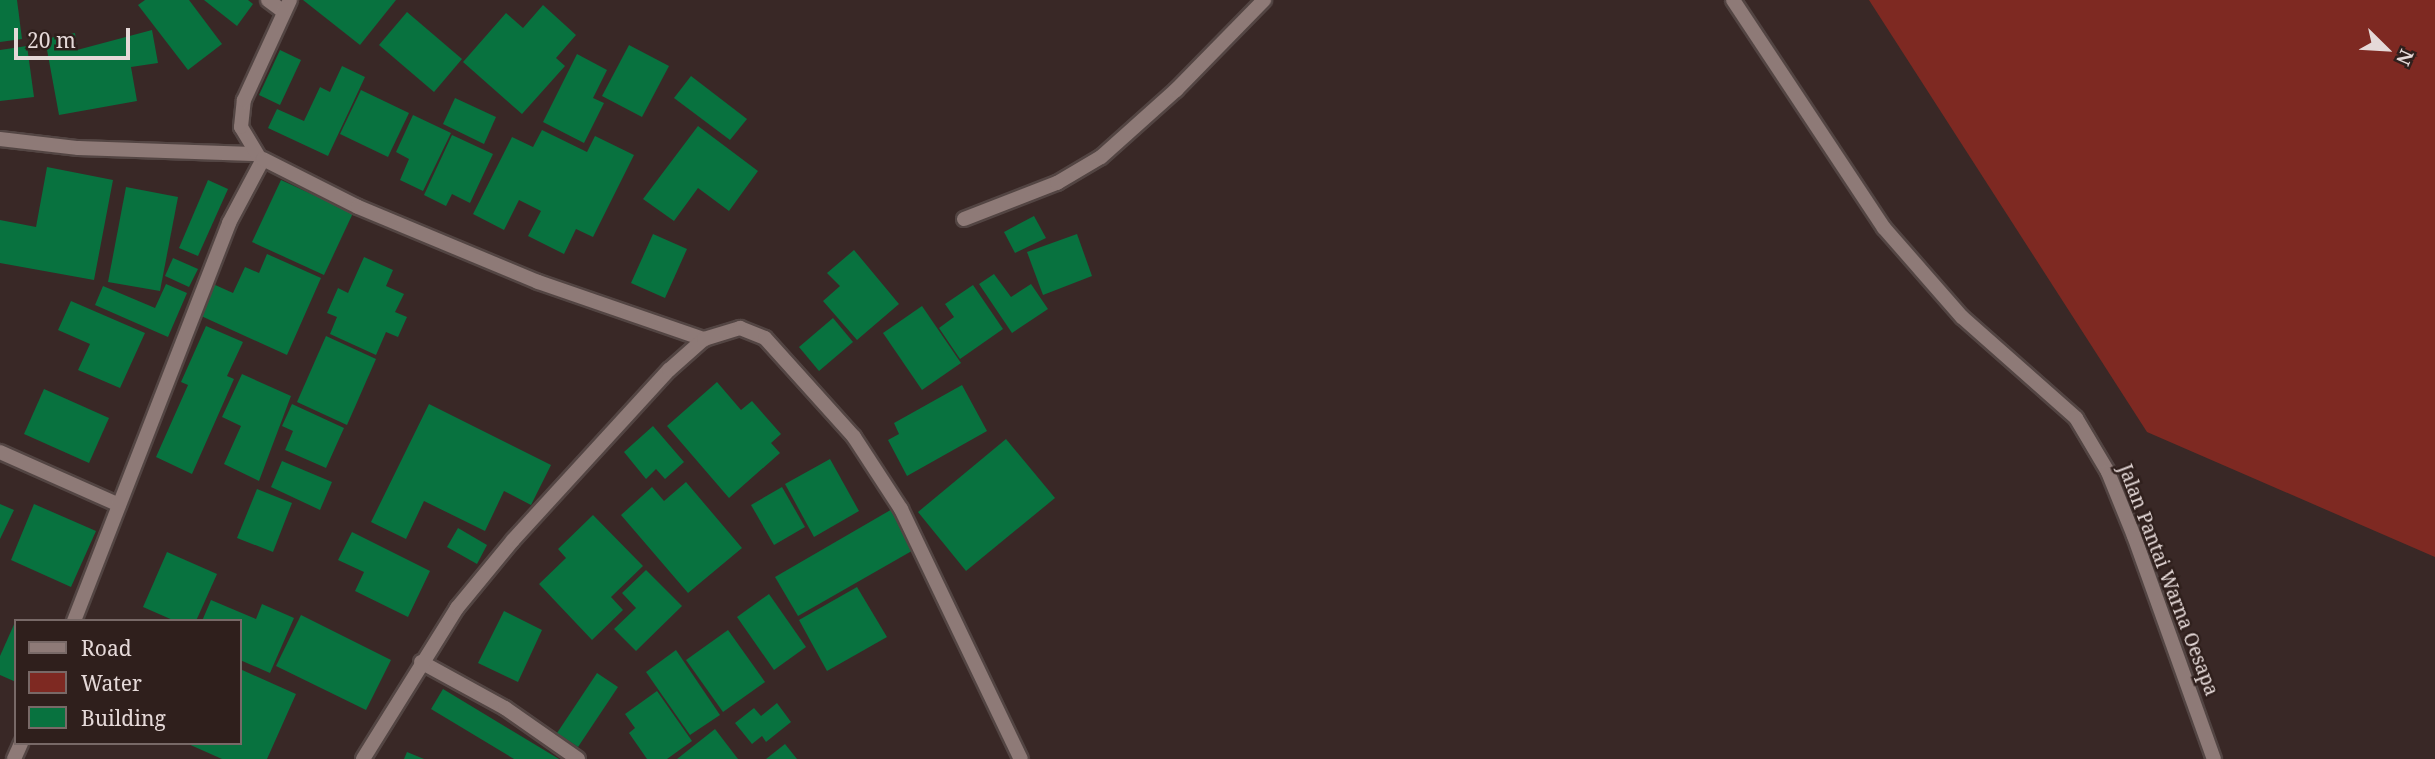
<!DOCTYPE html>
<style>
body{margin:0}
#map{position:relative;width:2435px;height:759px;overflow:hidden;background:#392826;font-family:"Noto Serif",serif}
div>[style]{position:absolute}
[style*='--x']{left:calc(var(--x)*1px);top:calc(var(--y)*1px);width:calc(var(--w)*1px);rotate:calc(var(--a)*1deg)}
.water>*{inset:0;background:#7e2922}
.building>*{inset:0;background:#08723f}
.roads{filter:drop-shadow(2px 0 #534543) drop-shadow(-2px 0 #534543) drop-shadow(0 2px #534543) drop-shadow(0 -2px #534543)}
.minor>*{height:14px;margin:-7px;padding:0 7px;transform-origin:7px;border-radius:7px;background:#8e7a77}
.tertiary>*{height:14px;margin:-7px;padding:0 7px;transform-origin:7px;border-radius:7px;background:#8e7a77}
span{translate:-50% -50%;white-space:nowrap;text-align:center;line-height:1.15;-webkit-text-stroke:5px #2f1f1c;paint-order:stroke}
.street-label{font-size:19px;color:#e5d9d8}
.legend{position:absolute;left:14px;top:619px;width:228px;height:126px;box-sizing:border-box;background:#2f1f1c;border:2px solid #786967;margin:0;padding:9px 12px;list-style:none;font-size:21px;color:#e5d9d8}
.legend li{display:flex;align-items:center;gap:14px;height:35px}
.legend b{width:35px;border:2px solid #786967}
.north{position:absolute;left:2351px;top:14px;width:70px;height:70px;-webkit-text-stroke:5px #2f1f1c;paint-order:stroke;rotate:114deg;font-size:19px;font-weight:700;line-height:28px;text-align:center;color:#e5d9d8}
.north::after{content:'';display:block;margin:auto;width:24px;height:32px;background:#e5d9d8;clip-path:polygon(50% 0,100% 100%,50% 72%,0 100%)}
.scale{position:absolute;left:14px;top:28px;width:116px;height:32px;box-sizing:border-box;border:4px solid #e5d9d8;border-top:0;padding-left:9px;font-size:21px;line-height:24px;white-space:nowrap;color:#e5d9d8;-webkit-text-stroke:5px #2f1f1c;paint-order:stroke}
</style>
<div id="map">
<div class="water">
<div style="clip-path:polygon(1869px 0,2435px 0,2435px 557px,2147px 432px)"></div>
</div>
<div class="building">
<div style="clip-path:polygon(0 0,17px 0,22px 39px,0 42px)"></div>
<div style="clip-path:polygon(145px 0,189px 0,222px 44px,188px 70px,138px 5px)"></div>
<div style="clip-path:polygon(204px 0,248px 0,253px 4px,237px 26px)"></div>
<div style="clip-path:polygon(303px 0,396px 0,360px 45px)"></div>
<div style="clip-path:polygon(543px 5px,576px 35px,556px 58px,565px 66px,522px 114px,463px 62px,506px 13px,523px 28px)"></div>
<div style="clip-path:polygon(407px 12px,462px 59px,434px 92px,379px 45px)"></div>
<div style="clip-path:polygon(152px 30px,158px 63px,131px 67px,137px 101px,59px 115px,45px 39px,75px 33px,77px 50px)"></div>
<div style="clip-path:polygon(629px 45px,669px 66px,642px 117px,602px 96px)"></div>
<div style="clip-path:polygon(27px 46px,34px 97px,0 101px,0 50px)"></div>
<div style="clip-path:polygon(280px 50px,301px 60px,280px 105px,259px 95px)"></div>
<div style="clip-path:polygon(577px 54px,607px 70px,593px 98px,604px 103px,584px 143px,543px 122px)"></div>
<div style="clip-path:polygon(342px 66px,365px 77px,328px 156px,268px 128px,277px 109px,304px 121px,320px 87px,330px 92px)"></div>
<div style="clip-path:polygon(691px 76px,747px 119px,730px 140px,674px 98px)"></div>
<div style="clip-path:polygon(361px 90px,409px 113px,388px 157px,340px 134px)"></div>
<div style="clip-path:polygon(455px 98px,496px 117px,484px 144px,443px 124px)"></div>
<div style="clip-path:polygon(413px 115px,451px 133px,423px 191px,400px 180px,409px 159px,396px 152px)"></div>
<div style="clip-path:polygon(698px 126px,758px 171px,729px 211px,698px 188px,674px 221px,643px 199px)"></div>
<div style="clip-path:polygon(542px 130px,587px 152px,595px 136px,634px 155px,593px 237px,576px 229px,564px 254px,528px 236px,541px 211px,519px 200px,504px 230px,473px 214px,512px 137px,533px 147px)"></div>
<div style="clip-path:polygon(452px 135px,493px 154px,470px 203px,452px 194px,446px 206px,424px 195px)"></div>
<div style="clip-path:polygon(47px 167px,113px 180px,94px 280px,0 263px,0 220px,36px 227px)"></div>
<div style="clip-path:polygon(208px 180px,228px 189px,198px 256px,179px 248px)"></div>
<div style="clip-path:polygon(281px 180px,353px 213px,324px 275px,252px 242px)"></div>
<div style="clip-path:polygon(126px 187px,178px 197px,160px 291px,108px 282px)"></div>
<div style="clip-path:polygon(1034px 216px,1046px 238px,1015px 253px,1004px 232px)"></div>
<div style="clip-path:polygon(653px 234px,687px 249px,665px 298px,631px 283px)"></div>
<div style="clip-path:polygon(1077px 234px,1092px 276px,1043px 295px,1027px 252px)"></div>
<div style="clip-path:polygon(854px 250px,899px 304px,857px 340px,823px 301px,840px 286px,827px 273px)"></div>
<div style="clip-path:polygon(267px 254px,321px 278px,287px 355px,199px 315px,213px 284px,233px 293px,245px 267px,259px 273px)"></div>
<div style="clip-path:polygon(364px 257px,393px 270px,386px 286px,404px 294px,395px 312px,407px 317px,398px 337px,386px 332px,376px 355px,330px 334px,337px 317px,327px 313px,338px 288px,348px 293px)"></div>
<div style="clip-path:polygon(173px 258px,198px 269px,189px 287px,165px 276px)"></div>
<div style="clip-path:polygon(994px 274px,1011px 297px,1031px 284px,1048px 309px,1012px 333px,979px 284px)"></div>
<div style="clip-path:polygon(166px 284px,187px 293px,168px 337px,95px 305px,103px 286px,155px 308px)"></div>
<div style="clip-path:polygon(973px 285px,1003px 329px,960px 359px,939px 328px,954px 317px,945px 304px)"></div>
<div style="clip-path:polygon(71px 301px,145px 333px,120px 388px,78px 370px,90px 344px,58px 330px)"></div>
<div style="clip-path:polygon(922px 306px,961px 363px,922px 390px,883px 333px)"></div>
<div style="clip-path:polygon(833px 318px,853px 342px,819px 371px,799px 347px)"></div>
<div style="clip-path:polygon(206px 326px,243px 342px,227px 376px,234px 379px,192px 474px,156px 457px,188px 385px,181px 382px)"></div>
<div style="clip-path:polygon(326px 336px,376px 359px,347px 425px,297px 402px)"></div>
<div style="clip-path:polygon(242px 374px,291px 396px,259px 481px,224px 464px,241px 426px,222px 417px)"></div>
<div style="clip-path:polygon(717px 382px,741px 410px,752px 401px,781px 434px,771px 443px,780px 453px,729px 498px,667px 426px)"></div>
<div style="clip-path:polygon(962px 385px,987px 431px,907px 476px,888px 440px,899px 434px,894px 423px)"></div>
<div style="clip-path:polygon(44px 389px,109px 418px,89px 463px,24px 434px)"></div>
<div style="clip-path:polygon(292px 404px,344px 428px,326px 468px,285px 450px,293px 431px,282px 426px)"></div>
<div style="clip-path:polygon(429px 404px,551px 465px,531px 505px,504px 491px,485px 531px,424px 501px,406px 539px,371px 522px)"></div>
<div style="clip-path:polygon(653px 426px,684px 462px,665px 479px,656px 469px,646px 479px,624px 452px)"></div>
<div style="clip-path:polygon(1006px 439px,1055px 498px,966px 571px,918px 512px)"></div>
<div style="clip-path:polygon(830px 459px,859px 511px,814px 537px,785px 484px)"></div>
<div style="clip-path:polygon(282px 461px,332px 482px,320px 510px,271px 487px)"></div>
<div style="clip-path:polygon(686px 482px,742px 548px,688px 593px,621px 515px,652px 487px,664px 501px)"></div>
<div style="clip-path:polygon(782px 487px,805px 527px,774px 545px,751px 505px)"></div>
<div style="clip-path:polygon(257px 489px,292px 503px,273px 552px,237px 538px)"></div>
<div style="clip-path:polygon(0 504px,14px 510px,0 539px)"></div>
<div style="clip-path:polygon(34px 504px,96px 531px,71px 587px,11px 560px)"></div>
<div style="clip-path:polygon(894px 508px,917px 548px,798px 616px,775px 577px)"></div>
<div style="clip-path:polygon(593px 515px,643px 566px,611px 597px,623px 610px,592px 640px,539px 584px,566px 558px,558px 549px)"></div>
<div style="clip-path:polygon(458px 528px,487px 545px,477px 564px,447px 547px)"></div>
<div style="clip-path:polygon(352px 532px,430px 571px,408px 617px,355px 591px,364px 572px,338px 560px)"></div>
<div style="clip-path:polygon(167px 552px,217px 574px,196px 621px,175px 621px,143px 607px)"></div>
<div style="clip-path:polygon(646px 570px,682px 606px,636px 651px,614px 629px,636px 608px,622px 593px)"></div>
<div style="clip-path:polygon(857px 587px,887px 637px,827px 671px,799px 620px)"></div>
<div style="clip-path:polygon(769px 594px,806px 647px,774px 670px,737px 617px)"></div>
<div style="clip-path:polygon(211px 600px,256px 619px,262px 604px,294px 618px,270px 673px,240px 660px,240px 621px,202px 621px)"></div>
<div style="clip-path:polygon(504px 611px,542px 630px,518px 682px,478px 663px)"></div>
<div style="clip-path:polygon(301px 615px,391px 660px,366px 710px,276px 666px)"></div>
<div style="clip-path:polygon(16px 620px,16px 682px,0 675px,0 656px)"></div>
<div style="clip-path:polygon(728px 630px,765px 682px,723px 712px,686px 660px)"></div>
<div style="clip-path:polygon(676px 650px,720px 715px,690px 735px,646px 672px)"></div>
<div style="clip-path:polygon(240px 669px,296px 694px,267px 759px,222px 759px,186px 743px,240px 743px)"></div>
<div style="clip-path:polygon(597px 673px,618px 687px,578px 747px,557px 733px)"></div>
<div style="clip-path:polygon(443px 689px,559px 759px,514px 759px,431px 709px)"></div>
<div style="clip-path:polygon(657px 691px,692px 741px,667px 759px,647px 759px,629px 733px,635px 728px,625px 714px)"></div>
<div style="clip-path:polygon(777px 703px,791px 722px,766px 742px,762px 736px,752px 744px,735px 723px,754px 708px,761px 716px)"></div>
<div style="clip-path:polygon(715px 729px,738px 759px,677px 759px)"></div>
<div style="clip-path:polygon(785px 744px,797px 759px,766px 759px)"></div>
<div style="clip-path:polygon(407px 752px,424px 759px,404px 759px)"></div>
</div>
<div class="roads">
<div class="minor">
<div style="--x:268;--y:0;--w:20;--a:37"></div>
<div style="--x:0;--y:139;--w:79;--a:6.6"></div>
<div style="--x:78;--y:148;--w:175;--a:2"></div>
<div style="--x:259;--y:157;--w:35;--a:-121"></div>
<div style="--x:241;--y:127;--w:27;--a:-84"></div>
<div style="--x:244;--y:100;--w:110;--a:-65.3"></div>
<div style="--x:964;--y:219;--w:100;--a:-21.2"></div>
<div style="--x:1057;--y:183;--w:51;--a:-30.6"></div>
<div style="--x:1101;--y:157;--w:101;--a:-41.8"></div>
<div style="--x:1176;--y:90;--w:126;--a:-45.6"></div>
<div style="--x:0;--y:452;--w:130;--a:24"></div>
<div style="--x:74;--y:621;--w:427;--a:-68.7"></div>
<div style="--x:229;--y:223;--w:72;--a:-62"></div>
<div style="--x:263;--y:159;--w:106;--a:26.8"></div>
<div style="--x:358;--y:207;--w:195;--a:22.6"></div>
<div style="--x:538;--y:282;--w:176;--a:19"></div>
<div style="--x:421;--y:662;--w:96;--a:28.7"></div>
<div style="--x:505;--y:708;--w:89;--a:34.9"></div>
<div style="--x:14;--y:759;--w:17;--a:-66"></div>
<div style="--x:363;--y:759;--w:178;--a:-58.1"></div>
<div style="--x:457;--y:608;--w:88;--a:-50.5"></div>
<div style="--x:513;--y:540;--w:231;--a:-47.5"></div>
<div style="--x:669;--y:370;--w:47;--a:-41.5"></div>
<div style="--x:704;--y:339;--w:38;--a:-17"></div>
<div style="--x:740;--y:328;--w:27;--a:22"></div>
<div style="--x:765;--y:338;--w:133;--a:48"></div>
<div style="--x:854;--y:437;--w:86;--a:56.9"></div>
<div style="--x:901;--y:509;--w:277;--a:64.4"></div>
</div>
<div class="tertiary">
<div style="--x:1733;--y:0;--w:273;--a:56.5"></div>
<div style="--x:1884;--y:228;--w:118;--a:48.8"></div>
<div style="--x:1962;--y:317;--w:152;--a:41.5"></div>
<div style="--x:2076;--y:418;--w:63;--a:59.3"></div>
<div style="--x:2108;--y:472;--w:69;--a:67.9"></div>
<div style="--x:2134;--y:536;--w:237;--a:70.3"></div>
</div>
</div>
<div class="street-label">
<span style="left:2168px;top:580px;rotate:69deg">Jalan Pantai Warna Oesapa</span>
</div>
<ul class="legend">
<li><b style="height:9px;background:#8e7a77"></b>Road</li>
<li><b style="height:19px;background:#7e2922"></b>Water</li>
<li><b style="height:19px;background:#08723f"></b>Building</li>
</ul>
<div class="north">N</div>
<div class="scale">20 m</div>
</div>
